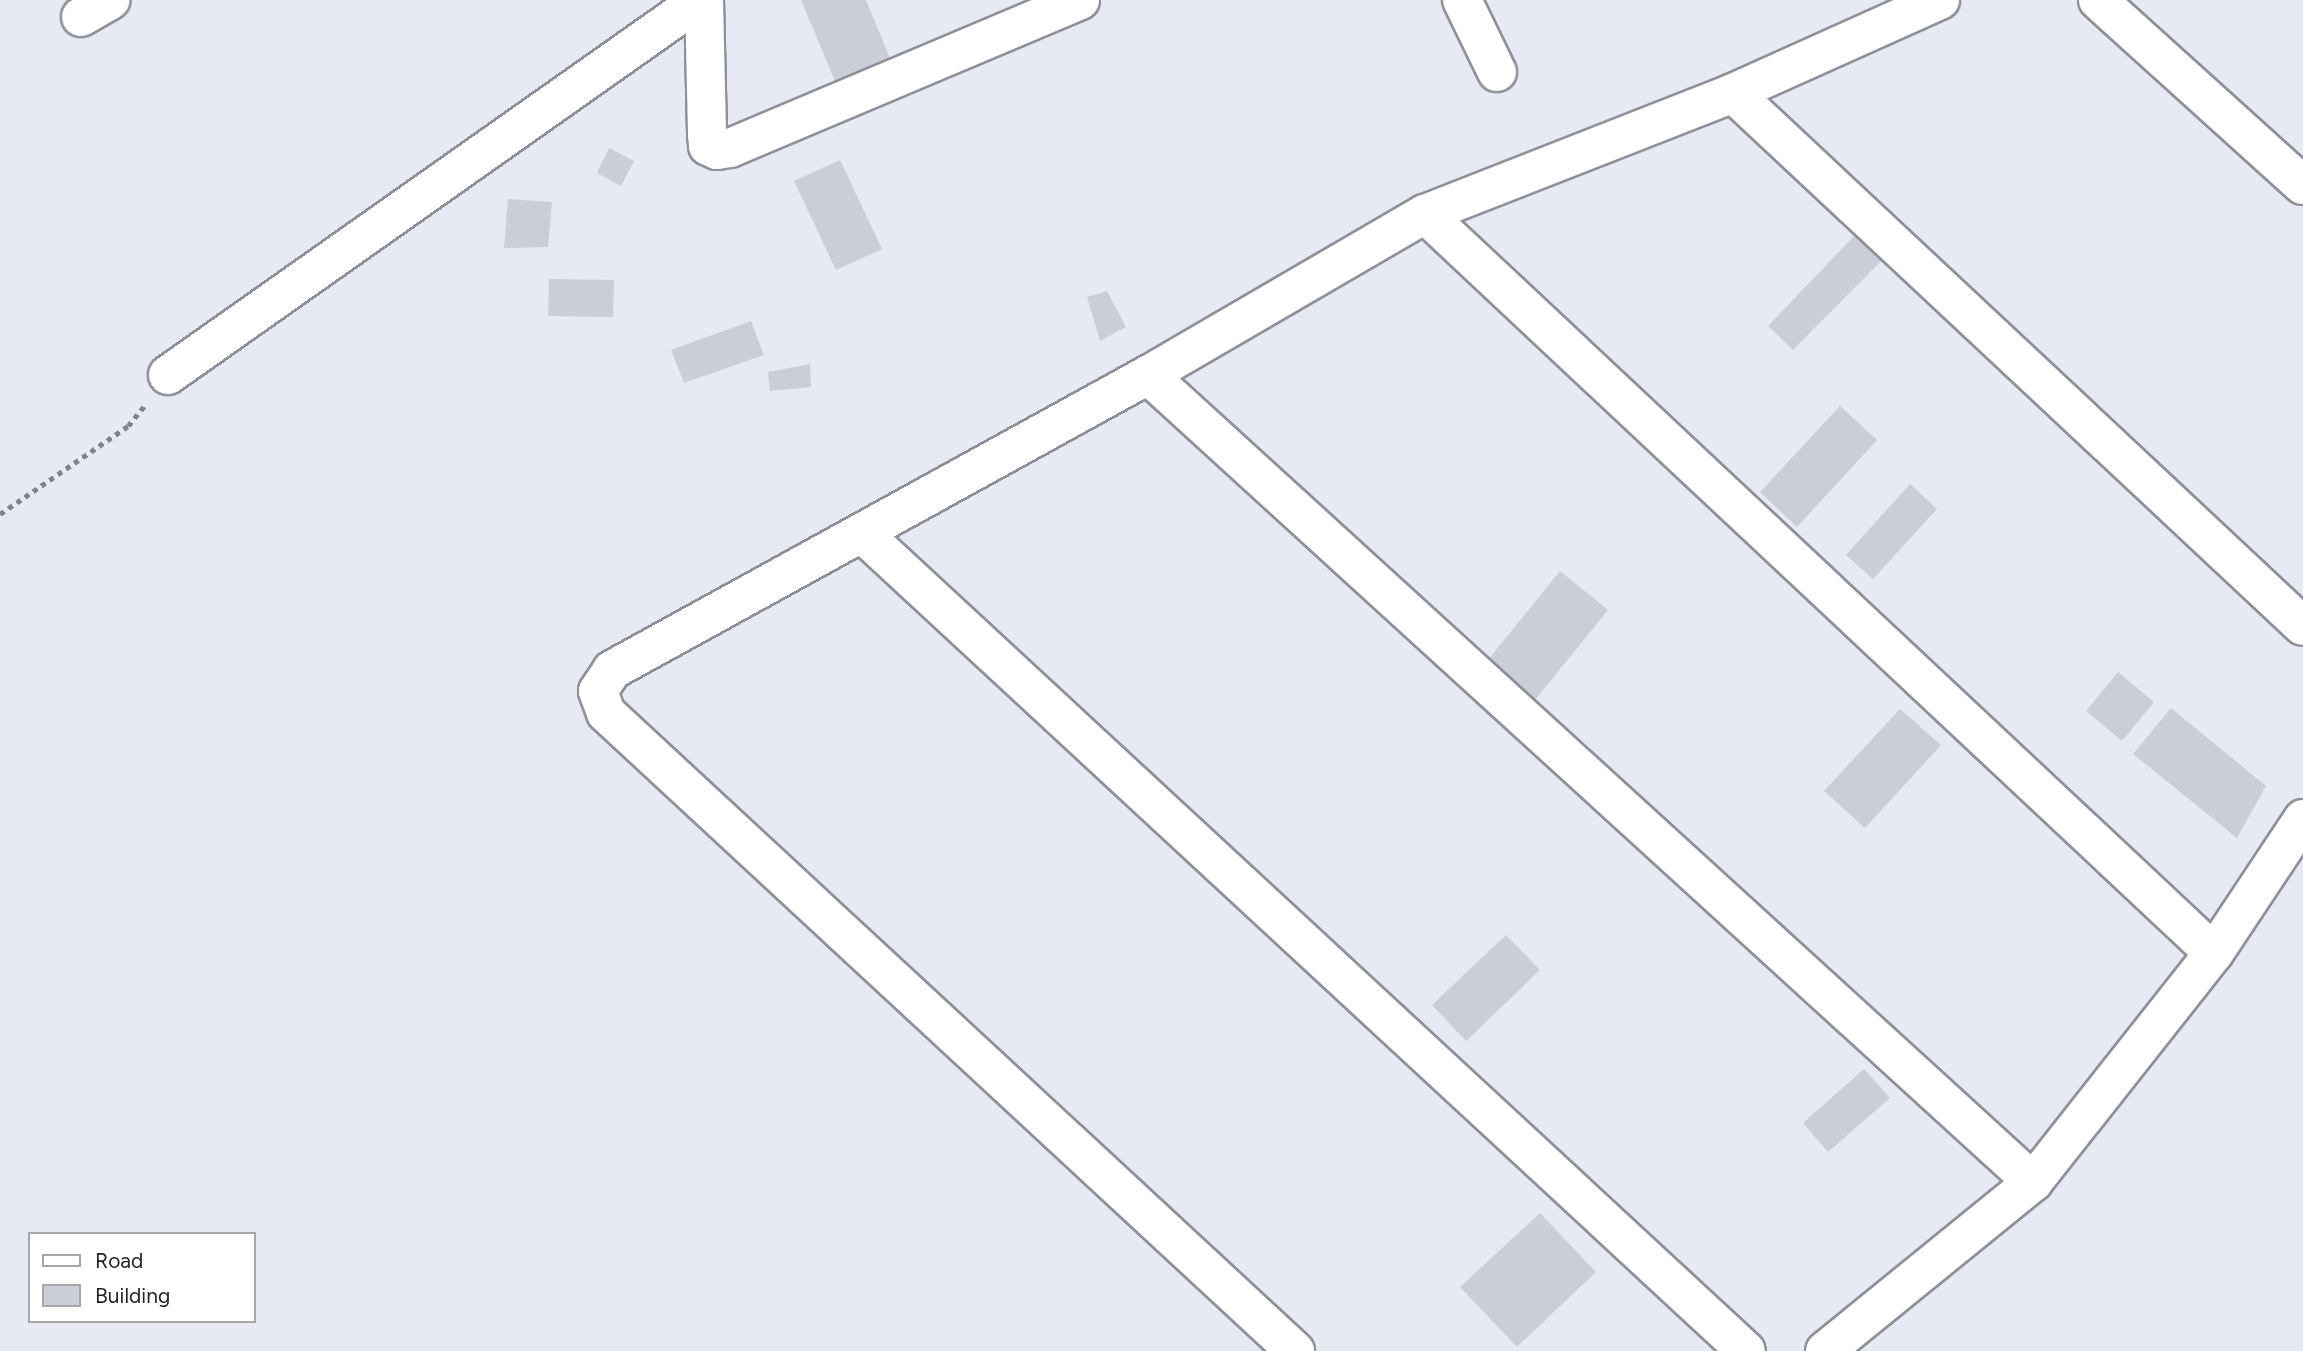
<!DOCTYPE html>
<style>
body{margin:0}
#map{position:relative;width:2303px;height:1351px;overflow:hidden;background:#e7eaf3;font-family:Figtree,sans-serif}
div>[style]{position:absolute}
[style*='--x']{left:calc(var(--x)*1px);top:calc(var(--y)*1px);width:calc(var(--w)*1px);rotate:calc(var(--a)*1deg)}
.building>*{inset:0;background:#cbced7}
.path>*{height:4.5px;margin-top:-2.25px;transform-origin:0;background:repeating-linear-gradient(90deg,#81838a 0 5px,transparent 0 10px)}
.roads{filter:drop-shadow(2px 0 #8e9199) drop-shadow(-2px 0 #8e9199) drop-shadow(0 2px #8e9199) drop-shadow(0 -2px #8e9199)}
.minor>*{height:38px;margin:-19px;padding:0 19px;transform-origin:19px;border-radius:19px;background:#fff}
span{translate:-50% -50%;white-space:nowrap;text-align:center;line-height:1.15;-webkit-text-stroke:5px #fff;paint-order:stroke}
.legend{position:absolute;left:28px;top:1232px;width:228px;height:91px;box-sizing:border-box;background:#fff;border:2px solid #a7a7a9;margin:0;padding:9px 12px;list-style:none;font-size:21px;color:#222327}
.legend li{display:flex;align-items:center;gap:14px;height:35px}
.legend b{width:35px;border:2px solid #a7a7a9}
</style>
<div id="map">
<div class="building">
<div style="clip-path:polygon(801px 0,866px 0,895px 70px,840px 93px)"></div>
<div style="clip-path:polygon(609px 148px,634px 161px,621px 186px,597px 173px)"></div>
<div style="clip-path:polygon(840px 160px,882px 249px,836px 270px,794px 181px)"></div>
<div style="clip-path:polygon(508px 199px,552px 202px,548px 247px,504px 248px)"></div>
<div style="clip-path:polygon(1856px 234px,1883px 259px,1793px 350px,1768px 326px)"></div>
<div style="clip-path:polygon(549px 279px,614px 280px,613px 317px,548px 316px)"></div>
<div style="clip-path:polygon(1107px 291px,1126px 327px,1100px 341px,1087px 297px)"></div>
<div style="clip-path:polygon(751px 321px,764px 355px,684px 383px,671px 350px)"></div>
<div style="clip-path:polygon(810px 364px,811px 387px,770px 391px,768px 372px)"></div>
<div style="clip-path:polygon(1840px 406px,1877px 440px,1797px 527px,1760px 492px)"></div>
<div style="clip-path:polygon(1910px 484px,1937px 509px,1873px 579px,1846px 555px)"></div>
<div style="clip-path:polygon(1560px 571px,1608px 610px,1535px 700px,1487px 661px)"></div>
<div style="clip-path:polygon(2118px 672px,2154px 702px,2122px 741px,2086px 711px)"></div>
<div style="clip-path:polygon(2171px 708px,2266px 786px,2237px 838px,2133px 754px)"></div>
<div style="clip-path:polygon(1900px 709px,1941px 745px,1865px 828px,1824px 791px)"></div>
<div style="clip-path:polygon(1506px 935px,1540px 970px,1466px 1041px,1432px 1005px)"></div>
<div style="clip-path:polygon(1864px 1069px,1890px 1098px,1828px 1152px,1803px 1123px)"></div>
<div style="clip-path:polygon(1540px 1213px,1596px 1272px,1517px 1347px,1460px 1287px)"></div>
</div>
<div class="path">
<div style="--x:0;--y:514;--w:155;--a:-34.5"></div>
<div style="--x:128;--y:426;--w:26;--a:-51"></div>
</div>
<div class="roads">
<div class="minor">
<div style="--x:704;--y:0;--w:134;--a:88.7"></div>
<div style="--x:707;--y:134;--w:12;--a:85"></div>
<div style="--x:708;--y:146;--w:10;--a:24"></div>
<div style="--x:717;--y:150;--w:13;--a:-9"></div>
<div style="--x:730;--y:148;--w:380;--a:-22.9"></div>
<div style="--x:1462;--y:0;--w:80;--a:64.1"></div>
<div style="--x:2098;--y:0;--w:276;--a:42.1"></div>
<div style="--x:81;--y:17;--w:34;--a:-30"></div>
<div style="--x:1733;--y:93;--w:780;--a:43.08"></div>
<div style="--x:1425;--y:214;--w:1081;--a:43.13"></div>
<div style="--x:168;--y:375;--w:651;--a:-35.18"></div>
<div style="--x:1148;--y:375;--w:1198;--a:42.36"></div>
<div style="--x:862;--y:533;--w:1204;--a:42.78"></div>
<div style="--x:1295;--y:1351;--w:939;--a:-137.2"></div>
<div style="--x:606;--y:713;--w:23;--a:-110"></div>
<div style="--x:598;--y:691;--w:25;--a:-56"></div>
<div style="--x:612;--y:670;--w:612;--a:-28.83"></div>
<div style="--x:1148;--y:375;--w:320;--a:-30.2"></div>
<div style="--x:1425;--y:214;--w:331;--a:-21.4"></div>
<div style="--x:1733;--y:93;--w:227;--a:-24.2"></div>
<div style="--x:1825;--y:1351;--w:268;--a:-39.1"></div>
<div style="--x:2033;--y:1182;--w:292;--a:-51.7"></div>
<div style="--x:2214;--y:953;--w:161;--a:-56.4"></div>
</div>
</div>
<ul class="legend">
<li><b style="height:9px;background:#fff"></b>Road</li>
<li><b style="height:19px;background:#cbced7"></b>Building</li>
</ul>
</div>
